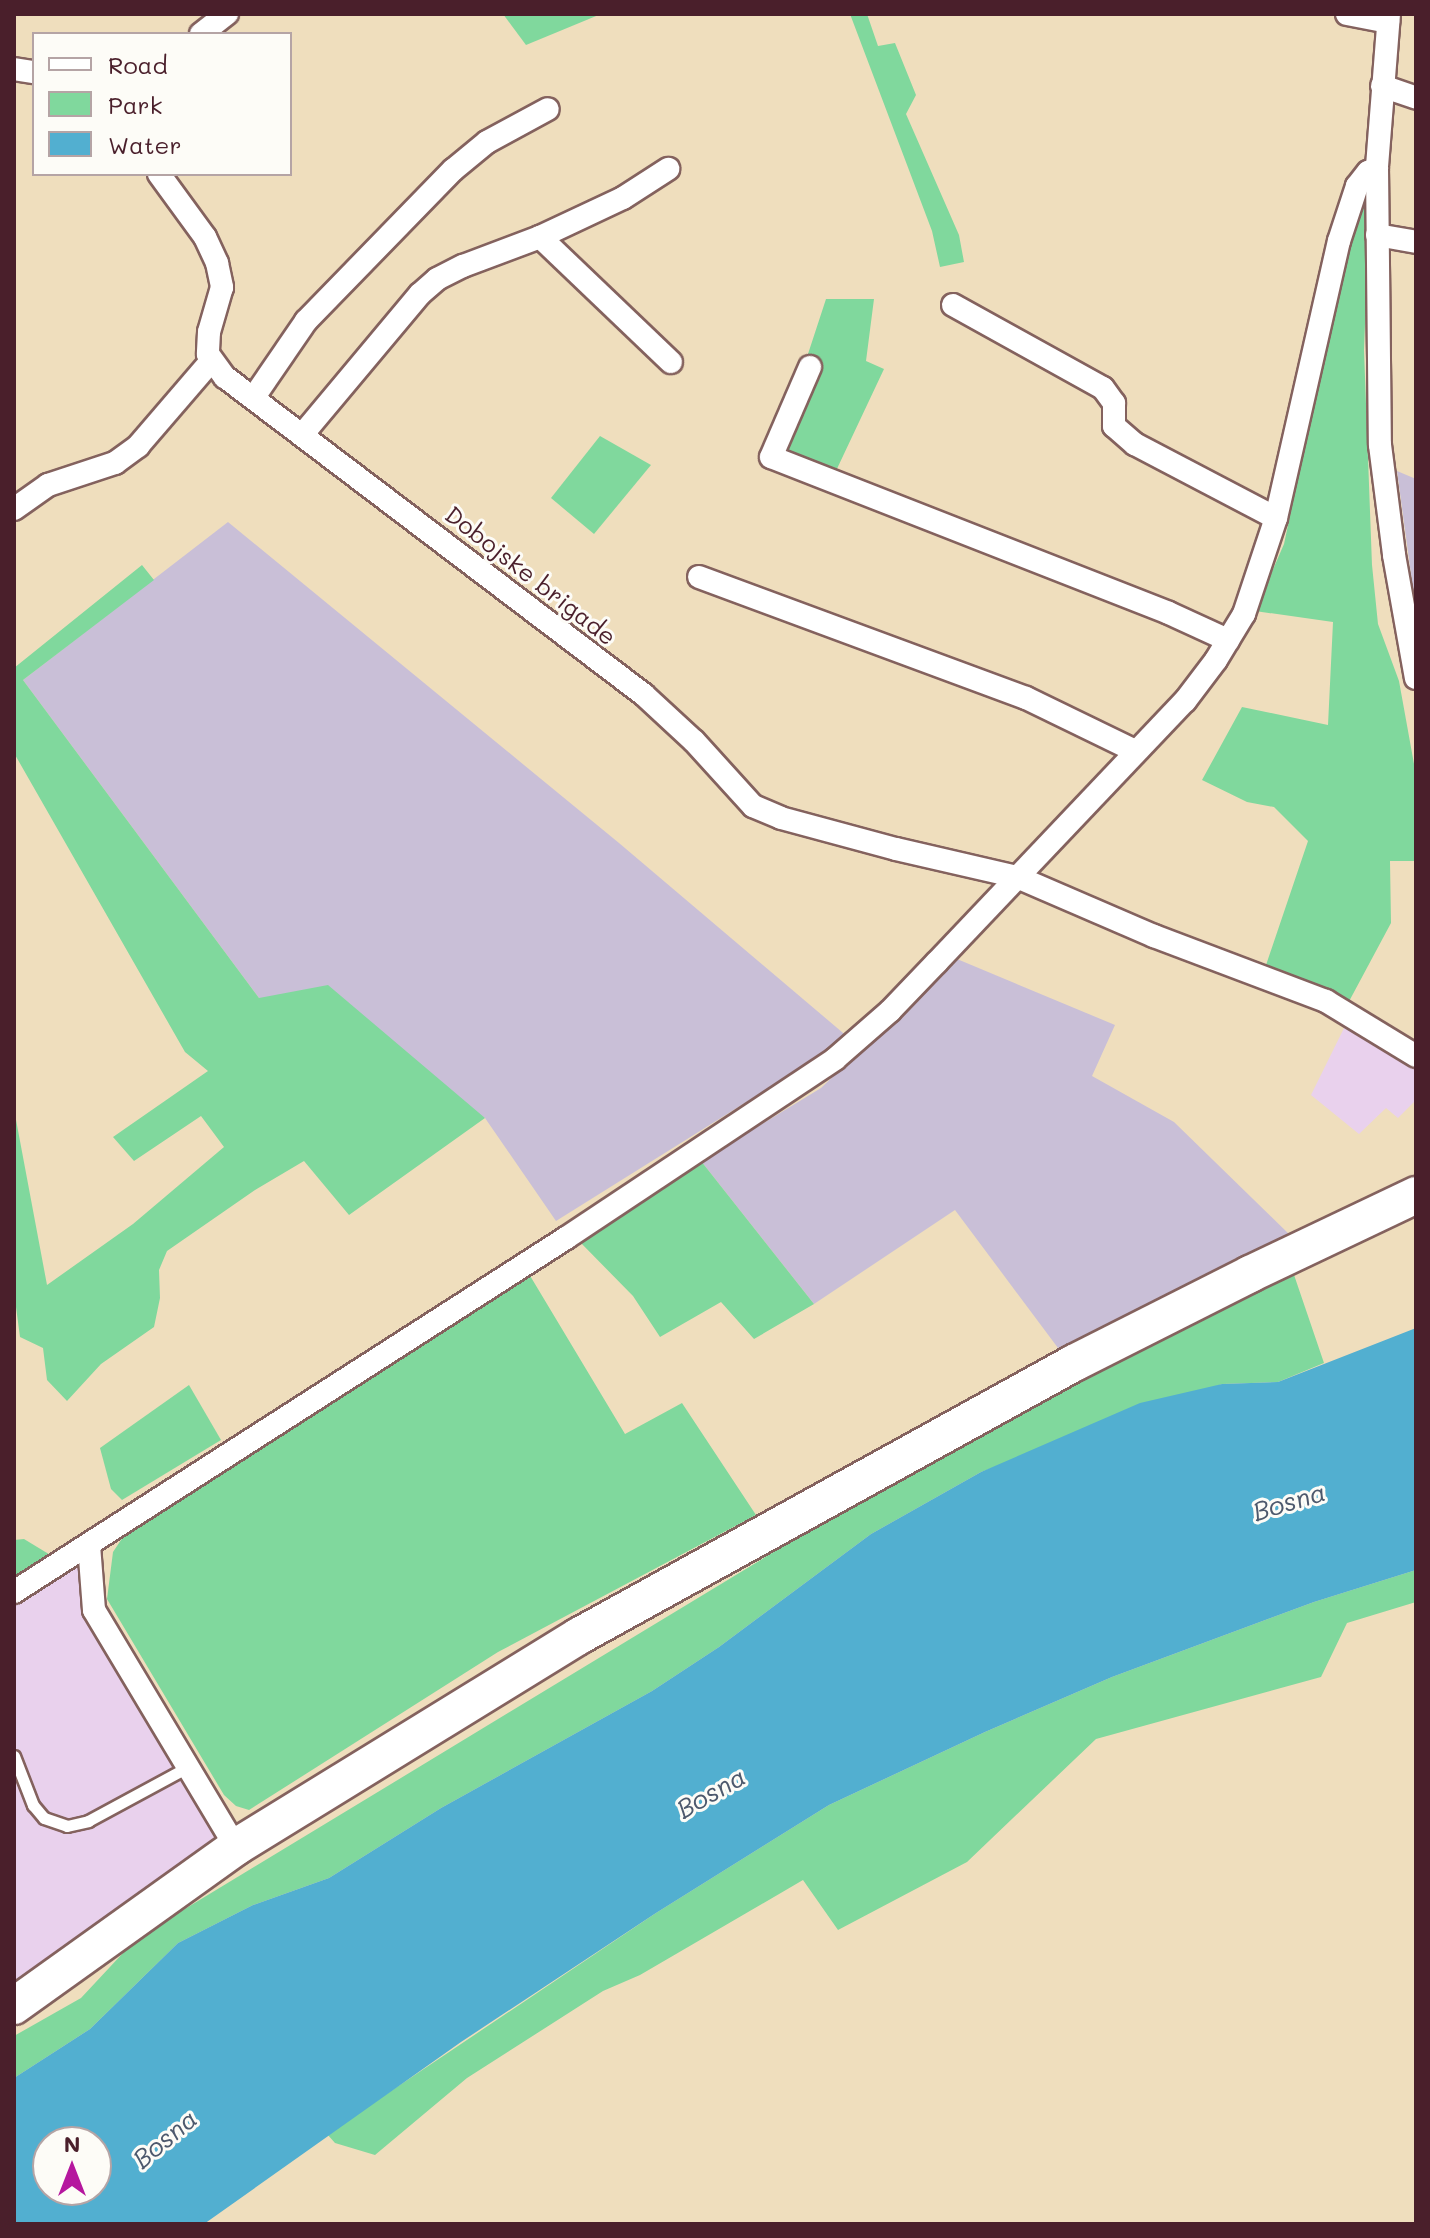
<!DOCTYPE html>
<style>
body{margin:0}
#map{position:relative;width:1430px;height:2238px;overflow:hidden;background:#efdebd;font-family:Mali,sans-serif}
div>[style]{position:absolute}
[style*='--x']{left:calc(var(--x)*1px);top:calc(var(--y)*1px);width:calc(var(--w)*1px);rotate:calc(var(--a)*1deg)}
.built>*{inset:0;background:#e9d1ed}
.industrial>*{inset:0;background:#c9bfd7}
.green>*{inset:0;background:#80d89d}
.water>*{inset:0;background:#52afd0}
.roads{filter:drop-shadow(2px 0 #84625e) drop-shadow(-2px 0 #84625e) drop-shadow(0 2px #84625e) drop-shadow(0 -2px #84625e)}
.lane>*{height:11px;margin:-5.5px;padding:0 5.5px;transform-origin:5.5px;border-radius:5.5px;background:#fff}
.street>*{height:22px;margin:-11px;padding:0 11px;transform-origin:11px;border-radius:11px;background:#fff}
.primary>*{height:36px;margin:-18px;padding:0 18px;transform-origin:18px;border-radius:18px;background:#fff}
span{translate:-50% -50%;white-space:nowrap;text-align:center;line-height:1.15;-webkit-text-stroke:6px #fdfcf7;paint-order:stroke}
.street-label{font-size:24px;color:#4a1f2b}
.water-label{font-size:26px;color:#4d596d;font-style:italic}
.frame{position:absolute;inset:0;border:16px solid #4a1f2b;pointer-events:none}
.legend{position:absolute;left:32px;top:32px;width:260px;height:144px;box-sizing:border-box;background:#fdfcf7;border:2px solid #b5a4a5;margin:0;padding:10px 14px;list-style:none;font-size:24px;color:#4a1f2b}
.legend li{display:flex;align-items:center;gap:16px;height:40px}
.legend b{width:40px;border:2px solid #b5a4a5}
.north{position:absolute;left:32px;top:2126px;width:80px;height:80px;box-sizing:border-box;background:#fdfcf7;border:2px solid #b5a4a5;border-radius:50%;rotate:0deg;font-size:22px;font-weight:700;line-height:32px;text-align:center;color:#4a1f2b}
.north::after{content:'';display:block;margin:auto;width:28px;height:36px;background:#b5179e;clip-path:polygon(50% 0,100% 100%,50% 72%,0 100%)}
</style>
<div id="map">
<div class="built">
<div style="clip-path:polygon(1347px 1022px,1416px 1070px,1416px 1100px,1398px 1118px,1386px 1108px,1359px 1134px,1311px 1095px)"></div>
<div style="clip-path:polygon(79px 1561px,88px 1622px,219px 1842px,14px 1986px,14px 1603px)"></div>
</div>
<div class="industrial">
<div style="clip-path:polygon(1397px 471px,1416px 479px,1416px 603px,1413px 589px)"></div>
<div style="clip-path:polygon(228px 522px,619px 843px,849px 1038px,556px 1221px,485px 1118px,259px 998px,23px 680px)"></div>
<div style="clip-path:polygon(957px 959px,1115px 1025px,1092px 1076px,1174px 1122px,1294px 1239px,1061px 1352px,955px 1210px,814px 1304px,701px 1161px,821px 1088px)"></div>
</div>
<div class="green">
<div style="clip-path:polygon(503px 14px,601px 14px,526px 45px)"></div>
<div style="clip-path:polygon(850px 14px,867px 14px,878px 46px,895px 43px,916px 95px,906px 114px,959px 235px,964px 262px,940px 267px,932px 231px)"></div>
<div style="clip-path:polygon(1370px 197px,1364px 350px,1372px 565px,1378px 624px,1399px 681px,1416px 775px,1416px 861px,1390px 861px,1391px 923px,1346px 1007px,1265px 968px,1308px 841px,1274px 807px,1247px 802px,1202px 780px,1242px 707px,1328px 725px,1333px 622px,1255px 611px,1284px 544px,1353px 219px,1361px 200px)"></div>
<div style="clip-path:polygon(826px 299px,874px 299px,866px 361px,884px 369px,835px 473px,785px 451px,823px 363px,807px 357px)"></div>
<div style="clip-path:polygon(600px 436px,651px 465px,594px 534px,551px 498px)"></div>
<div style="clip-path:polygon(142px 565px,154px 580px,23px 680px,259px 998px,328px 985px,485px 1118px,349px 1215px,304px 1161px,255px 1190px,167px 1251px,159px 1270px,160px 1298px,154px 1327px,101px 1364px,67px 1401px,47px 1380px,43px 1348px,20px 1337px,14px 1292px,14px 1109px,47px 1285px,133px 1224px,224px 1147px,201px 1116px,134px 1161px,113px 1137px,208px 1071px,185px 1052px,14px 753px,14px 668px)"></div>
<div style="clip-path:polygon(701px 1161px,814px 1304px,754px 1339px,721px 1302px,660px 1337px,633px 1296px,580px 1242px)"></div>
<div style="clip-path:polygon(1291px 1266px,1324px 1363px,1278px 1382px,1222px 1384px,981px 1472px,871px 1534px,719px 1647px,652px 1691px,441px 1808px,329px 1878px,253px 1905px,178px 1943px,90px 2029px,14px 2078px,14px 2036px,81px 1998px,137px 1938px,810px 1530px,988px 1428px)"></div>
<div style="clip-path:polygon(529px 1274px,625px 1434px,682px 1403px,756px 1515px,498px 1652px,249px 1810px,236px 1806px,224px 1795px,107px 1599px,113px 1552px,123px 1537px)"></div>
<div style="clip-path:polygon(189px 1385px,221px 1440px,122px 1500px,111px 1489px,100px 1448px)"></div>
<div style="clip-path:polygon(24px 1539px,52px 1556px,14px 1580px,14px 1540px)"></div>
<div style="clip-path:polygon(1416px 1570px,1416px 1602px,1347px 1623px,1321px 1677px,1096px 1739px,967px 1862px,838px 1930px,803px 1880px,640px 1975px,603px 1991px,467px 2078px,375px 2155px,335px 2143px,327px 2134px,656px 1913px,829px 1805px,985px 1732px,1112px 1677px,1314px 1602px)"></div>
</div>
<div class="water">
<div style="clip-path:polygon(evenodd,1416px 1328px,1416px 1570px,1314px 1602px,1112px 1677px,985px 1732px,829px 1805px,656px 1913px,461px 2042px,204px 2224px,14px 2224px,14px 2078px,90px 2029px,178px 1943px,253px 1905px,329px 1878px,441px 1808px,652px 1691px,719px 1647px,871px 1534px,981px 1472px,1140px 1403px,1222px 1384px,1278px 1382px,1416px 1328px,48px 2142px,96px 2142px,96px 2190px,48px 2190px,48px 2142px)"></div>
</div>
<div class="roads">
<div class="lane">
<div style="--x:14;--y:1756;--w:53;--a:68.8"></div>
<div style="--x:33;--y:1805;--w:17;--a:50"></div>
<div style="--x:44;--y:1818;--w:24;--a:19"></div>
<div style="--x:67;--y:1826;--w:22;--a:-13"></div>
<div style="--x:88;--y:1821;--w:114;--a:-28.4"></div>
</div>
<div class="street">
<div style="--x:1347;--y:14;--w:42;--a:11"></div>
<div style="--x:1389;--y:14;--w:154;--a:94.5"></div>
<div style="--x:1377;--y:168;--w:277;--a:89.4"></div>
<div style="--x:1380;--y:445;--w:111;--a:82.7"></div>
<div style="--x:1394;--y:555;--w:125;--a:79.9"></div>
<div style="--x:201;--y:34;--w:33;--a:-38"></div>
<div style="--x:14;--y:69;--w:20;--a:9"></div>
<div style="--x:1382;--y:86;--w:36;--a:19"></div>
<div style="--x:159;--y:174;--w:78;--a:53.9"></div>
<div style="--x:205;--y:237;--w:29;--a:65"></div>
<div style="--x:217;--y:263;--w:25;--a:78"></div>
<div style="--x:222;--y:287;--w:47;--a:106.1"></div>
<div style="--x:209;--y:332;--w:22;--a:93"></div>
<div style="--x:208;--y:354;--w:29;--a:54"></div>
<div style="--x:225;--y:377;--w:525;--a:37.18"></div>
<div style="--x:643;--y:694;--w:69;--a:42.7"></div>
<div style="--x:694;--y:741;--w:88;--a:47.8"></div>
<div style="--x:753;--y:806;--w:30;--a:23"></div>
<div style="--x:781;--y:818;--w:119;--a:15.1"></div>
<div style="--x:896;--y:849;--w:124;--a:13"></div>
<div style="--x:1017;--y:877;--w:149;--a:23.3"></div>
<div style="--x:1154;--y:936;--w:184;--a:20.7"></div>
<div style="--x:1326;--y:1001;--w:105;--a:31.4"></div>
<div style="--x:1377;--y:235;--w:40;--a:10"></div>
<div style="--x:540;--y:237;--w:181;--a:43.7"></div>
<div style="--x:953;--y:305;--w:171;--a:29"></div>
<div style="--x:1103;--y:388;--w:19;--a:54"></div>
<div style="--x:1114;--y:403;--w:23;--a:90"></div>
<div style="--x:1114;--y:426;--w:28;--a:41"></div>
<div style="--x:1135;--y:444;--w:159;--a:27.7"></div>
<div style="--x:810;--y:367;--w:98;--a:113.4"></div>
<div style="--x:771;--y:457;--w:427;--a:21.4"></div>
<div style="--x:1169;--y:613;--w:65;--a:24.6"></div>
<div style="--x:254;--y:397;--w:92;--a:-55.6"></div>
<div style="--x:306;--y:321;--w:211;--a:-45.8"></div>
<div style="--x:453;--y:170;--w:44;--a:-39.5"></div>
<div style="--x:487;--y:142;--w:69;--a:-28.4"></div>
<div style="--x:302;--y:435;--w:184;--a:-50.1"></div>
<div style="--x:420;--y:294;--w:23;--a:-41"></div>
<div style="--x:437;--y:279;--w:29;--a:-27"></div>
<div style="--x:463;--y:266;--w:82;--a:-20.6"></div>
<div style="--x:540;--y:237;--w:92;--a:-25.2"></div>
<div style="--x:623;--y:198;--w:54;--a:-32.8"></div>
<div style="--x:14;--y:509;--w:42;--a:-35.2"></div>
<div style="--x:48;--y:485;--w:71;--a:-18.2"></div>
<div style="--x:115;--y:463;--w:29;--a:-36"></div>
<div style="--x:138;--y:446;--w:112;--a:-49.3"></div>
<div style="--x:699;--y:577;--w:349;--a:20.3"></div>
<div style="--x:1026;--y:698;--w:121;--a:25.9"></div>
<div style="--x:89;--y:1545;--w:65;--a:85.6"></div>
<div style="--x:94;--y:1610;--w:276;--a:59.1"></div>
<div style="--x:14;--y:1592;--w:656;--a:-32.67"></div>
<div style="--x:566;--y:1238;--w:323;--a:-33.6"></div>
<div style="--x:835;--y:1059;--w:73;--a:-41.1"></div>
<div style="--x:890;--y:1011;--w:68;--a:-46.2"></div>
<div style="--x:937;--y:962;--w:360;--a:-46.5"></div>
<div style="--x:1185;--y:701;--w:51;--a:-52.9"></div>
<div style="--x:1216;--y:660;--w:54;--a:-58.7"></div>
<div style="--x:1244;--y:614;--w:101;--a:-71.6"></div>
<div style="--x:1276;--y:518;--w:284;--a:-77.2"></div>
<div style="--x:1339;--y:241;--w:58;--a:-71.9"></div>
<div style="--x:1357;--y:186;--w:18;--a:-52"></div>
<div style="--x:1368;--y:172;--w:10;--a:-24"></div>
</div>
<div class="primary">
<div style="--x:14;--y:2006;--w:273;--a:-35.6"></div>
<div style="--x:236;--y:1847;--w:403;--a:-31.6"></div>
<div style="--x:579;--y:1636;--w:565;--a:-28.88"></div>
<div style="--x:1074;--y:1363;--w:197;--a:-26.8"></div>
<div style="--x:1250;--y:1274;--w:184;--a:-25.4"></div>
</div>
</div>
<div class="street-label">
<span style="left:531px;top:575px;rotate:38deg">Dobojske brigade</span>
</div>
<div class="water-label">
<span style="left:1289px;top:1502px;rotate:-17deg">Bosna</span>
<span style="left:711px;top:1793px;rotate:-30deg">Bosna</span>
<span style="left:165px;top:2139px;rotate:-40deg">Bosna</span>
</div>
<div class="frame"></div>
<ul class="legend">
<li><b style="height:10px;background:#fff"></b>Road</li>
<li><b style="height:22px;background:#80d89d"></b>Park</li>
<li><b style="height:22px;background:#52afd0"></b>Water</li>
</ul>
<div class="north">N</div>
</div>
